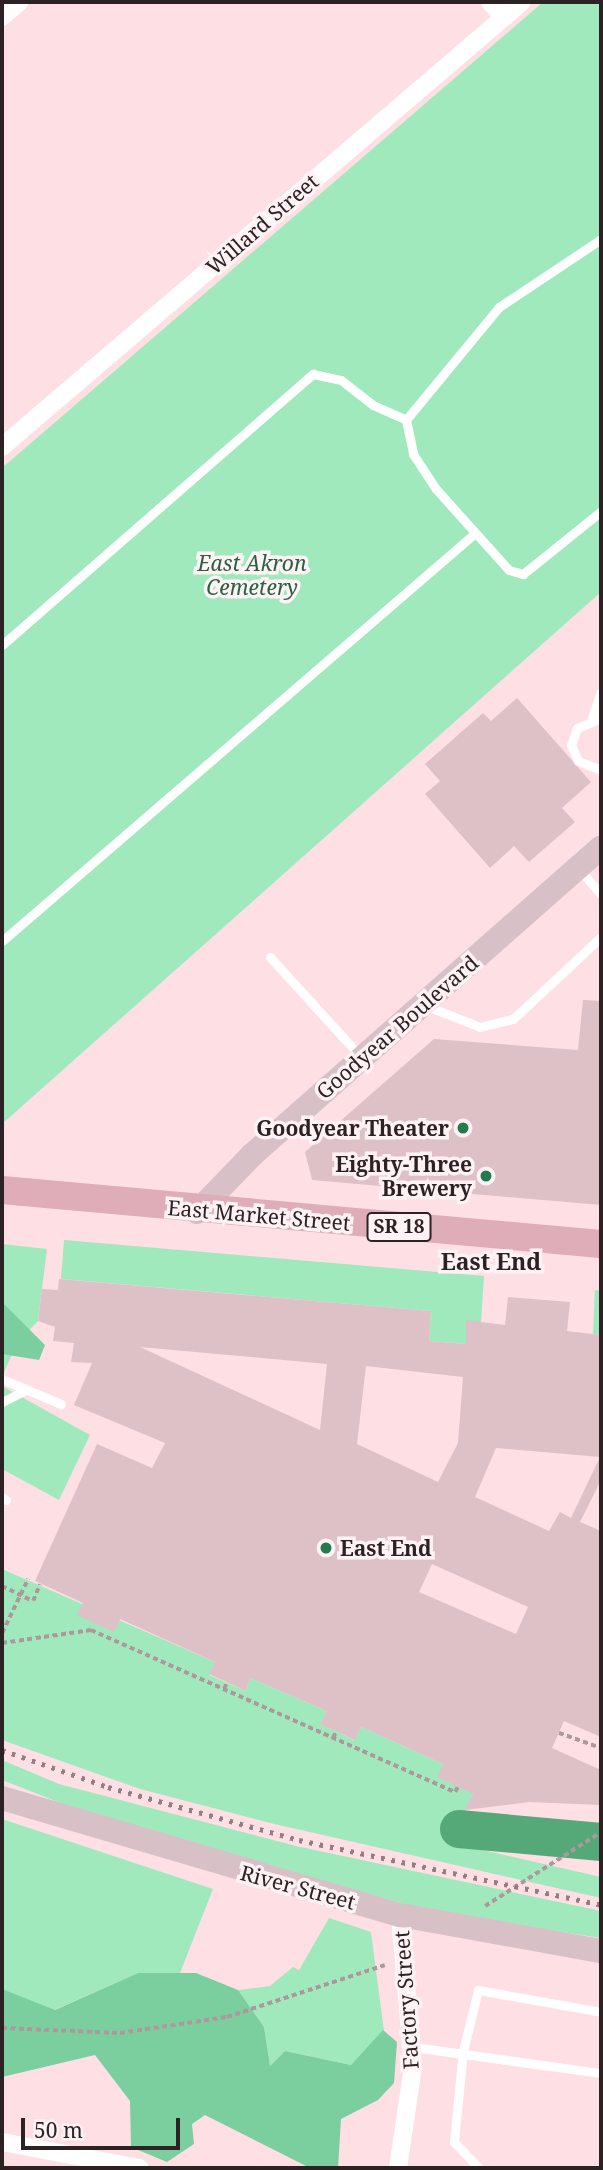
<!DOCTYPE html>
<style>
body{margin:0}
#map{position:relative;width:603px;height:2170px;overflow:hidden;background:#fddfe4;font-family:"Noto Serif",serif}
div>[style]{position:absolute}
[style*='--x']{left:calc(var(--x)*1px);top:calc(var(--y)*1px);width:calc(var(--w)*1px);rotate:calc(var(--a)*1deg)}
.green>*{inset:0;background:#a0e9bd}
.forest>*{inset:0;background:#7bcf9e}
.river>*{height:38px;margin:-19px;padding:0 19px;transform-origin:19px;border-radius:19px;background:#55a979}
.building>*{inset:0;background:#dec1c6}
.path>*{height:3.5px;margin-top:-1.75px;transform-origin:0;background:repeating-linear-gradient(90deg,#ae989b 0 5px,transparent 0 8.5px)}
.lane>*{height:9px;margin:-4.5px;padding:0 4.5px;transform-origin:4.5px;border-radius:4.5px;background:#fff}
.street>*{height:18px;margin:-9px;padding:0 9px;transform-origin:9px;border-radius:9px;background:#fff}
.secondary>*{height:24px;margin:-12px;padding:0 12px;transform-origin:12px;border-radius:12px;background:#d8c1c6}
.primary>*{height:28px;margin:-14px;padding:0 14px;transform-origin:14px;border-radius:14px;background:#dfadb8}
.rail>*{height:5px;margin-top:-2.5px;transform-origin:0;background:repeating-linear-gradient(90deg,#937f82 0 3.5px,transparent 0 10.5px)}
.dots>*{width:19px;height:19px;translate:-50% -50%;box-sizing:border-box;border:4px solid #fef2f4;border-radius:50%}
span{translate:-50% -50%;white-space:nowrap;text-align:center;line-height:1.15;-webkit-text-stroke:7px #fef2f4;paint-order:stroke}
.shield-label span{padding:2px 5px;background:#fef2f4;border:2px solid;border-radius:5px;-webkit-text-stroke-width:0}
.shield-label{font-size:19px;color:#2c2223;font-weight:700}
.street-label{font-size:21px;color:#2c2223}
.park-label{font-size:21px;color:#266242;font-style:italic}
.poi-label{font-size:21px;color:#2c2223;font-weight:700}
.right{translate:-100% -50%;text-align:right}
.left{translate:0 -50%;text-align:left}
.neighbourhood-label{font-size:23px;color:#2c2223;font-weight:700}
.frame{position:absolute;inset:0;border:4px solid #2c2223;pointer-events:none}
.scale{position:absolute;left:21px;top:2118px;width:159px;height:32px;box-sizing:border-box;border:4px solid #2c2223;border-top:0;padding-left:9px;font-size:21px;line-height:24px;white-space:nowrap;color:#2c2223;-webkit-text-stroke:5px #fef2f4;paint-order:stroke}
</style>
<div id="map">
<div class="green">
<div style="clip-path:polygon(543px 2px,601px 2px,601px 592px,2px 1124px,2px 468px)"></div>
<div style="clip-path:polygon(64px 1240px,484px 1276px,481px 1322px,466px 1344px,429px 1341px,431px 1311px,61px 1279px)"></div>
<div style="clip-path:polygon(2px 1244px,47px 1249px,38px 1321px,17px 1343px,2px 1377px)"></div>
<div style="clip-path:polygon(595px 1290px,601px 1291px,601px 1335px,593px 1334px)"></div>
<div style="clip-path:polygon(2px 1386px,90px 1435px,59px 1500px,2px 1469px)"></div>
<div style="clip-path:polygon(2px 1569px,215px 1662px,209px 1675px,246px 1691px,250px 1678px,327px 1711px,321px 1724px,354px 1740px,361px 1727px,443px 1764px,473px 1794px,452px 1843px,601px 1877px,601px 1898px,270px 1823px,140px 1789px,2px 1740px)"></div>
<div style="clip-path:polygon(2px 1760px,59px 1784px,296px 1846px,601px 1911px,601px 1938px,437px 1913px,104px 1820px,2px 1780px)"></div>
<div style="clip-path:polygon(2px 1819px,213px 1889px,180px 1973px,138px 1973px,54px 2010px,2px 2002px)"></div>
<div style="clip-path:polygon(329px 1918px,371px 1932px,384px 2031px,351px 2065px,285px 2051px,270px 2066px,264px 2027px,238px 1990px,270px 1986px,293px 1967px,299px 1970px)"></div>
</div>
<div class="forest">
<div style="clip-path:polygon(2px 1302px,45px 1345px,39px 1360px,2px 1354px)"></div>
<div style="clip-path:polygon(138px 1973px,196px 1973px,238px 1990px,264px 2027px,270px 2066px,285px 2051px,351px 2065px,383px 2030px,397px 2042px,394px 2083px,378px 2100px,341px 2119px,338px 2168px,310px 2168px,205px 2115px,192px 2124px,194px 2144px,167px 2162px,131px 2147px,130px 2101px,95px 2055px,2px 2077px,2px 1989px,55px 2010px)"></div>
</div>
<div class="river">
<div style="--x:459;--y:1829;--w:143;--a:5.2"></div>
</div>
<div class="building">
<div style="clip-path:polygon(517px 698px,591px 782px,562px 808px,575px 822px,529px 862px,514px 846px,490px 868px,425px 794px,440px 781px,425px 764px,483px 713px,491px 721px)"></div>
<div style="clip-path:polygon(583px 1000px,601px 1001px,601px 1205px,312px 1180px,305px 1152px,434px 1039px,578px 1050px)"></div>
<div style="clip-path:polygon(evenodd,59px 1279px,431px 1311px,429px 1341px,466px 1344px,466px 1320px,505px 1325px,508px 1297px,570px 1302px,567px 1331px,601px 1335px,601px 1480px,580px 1522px,601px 1531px,601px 1737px,564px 1721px,552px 1748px,601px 1770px,601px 1805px,529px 1802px,465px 1810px,473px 1794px,437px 1777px,443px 1764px,361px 1727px,355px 1740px,320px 1724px,327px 1711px,250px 1678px,246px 1691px,209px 1674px,215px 1662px,120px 1619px,114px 1632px,77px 1615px,83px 1603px,35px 1581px,97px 1444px,152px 1468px,165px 1443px,74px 1405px,92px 1363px,71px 1362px,74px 1343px,53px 1341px,55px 1327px,38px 1321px,42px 1289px,58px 1290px,59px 1279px,140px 1347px,327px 1364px,320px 1430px,140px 1347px,59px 1279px,366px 1366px,463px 1377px,458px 1443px,438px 1482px,357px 1444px,366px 1366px,59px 1279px,496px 1448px,600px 1457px,571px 1518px,560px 1512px,549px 1531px,475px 1497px,496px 1448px,59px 1279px,432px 1564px,528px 1607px,516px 1634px,419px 1592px,432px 1564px)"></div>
</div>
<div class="path">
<div style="--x:2;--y:1586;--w:34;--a:26"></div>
<div style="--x:33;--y:1601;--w:18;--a:-68"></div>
<div style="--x:2;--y:1633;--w:60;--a:-64.3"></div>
<div style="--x:2;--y:1643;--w:90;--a:-8.3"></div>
<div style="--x:91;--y:1630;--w:398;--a:24"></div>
<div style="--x:455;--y:1792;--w:7;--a:-63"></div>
<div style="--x:224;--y:1689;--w:8;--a:-67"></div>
<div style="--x:559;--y:1733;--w:45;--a:19.7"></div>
<div style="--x:333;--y:1738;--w:8;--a:-67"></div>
<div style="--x:485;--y:1906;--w:138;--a:-32.5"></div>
<div style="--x:2;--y:2028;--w:118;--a:2.4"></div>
<div style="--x:120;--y:2033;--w:108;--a:-8.5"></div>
<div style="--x:227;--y:2017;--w:166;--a:-18.2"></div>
</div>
<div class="lane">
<div style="--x:601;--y:239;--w:123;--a:146.3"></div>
<div style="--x:499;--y:307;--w:146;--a:129.5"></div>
<div style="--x:406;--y:420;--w:35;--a:78"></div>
<div style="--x:413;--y:454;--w:42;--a:56.7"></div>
<div style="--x:436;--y:489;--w:109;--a:48"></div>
<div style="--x:509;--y:570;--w:15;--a:16"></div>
<div style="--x:523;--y:574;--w:100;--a:-38.9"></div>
<div style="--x:2;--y:645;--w:413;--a:-41.1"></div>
<div style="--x:313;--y:374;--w:29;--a:12"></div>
<div style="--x:341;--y:380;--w:41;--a:38"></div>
<div style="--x:373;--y:405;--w:36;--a:24"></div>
<div style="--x:592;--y:718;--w:28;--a:-71"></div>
<div style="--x:601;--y:718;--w:26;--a:157"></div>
<div style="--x:577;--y:728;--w:18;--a:109"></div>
<div style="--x:571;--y:745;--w:17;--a:66"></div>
<div style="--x:578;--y:761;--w:25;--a:21"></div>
<div style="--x:579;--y:869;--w:33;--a:49"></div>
<div style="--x:2;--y:941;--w:623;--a:-40.77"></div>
<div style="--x:270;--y:957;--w:135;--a:47.7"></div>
<div style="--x:424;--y:1005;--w:60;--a:21.4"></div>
<div style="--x:480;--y:1027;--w:34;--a:-14"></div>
<div style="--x:513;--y:1019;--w:120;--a:-43"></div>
<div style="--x:2;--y:1379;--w:64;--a:23"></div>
<div style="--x:2;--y:1402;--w:27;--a:-27"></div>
<div style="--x:2;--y:1497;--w:5;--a:37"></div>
<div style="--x:413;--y:2047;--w:190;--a:7.9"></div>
<div style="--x:479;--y:2168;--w:36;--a:-134"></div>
<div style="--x:454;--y:2142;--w:91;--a:-84.4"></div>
<div style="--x:463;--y:2051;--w:63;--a:-76.2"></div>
<div style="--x:478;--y:1990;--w:125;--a:10.1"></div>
</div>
<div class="street">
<div style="--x:490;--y:2;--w:21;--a:47"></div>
<div style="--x:2;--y:17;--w:23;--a:-41"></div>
<div style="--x:2;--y:447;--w:684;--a:-40.56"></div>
<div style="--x:2;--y:2142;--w:140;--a:10.7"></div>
<div style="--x:398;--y:2168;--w:102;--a:-81.6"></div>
<div style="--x:413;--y:2067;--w:153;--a:-94.9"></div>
</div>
<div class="secondary">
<div style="--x:197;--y:1212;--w:79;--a:-46"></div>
<div style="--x:252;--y:1155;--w:465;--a:-41.4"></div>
<div style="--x:2;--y:1798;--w:415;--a:16.4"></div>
<div style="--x:400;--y:1915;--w:204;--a:10.2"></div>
</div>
<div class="primary">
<div style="--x:2;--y:1190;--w:601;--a:5.15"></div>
</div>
<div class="rail">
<div style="--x:2;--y:1750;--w:112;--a:19.2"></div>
<div style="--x:108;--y:1787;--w:198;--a:15.5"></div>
<div style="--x:299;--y:1840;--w:309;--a:12.1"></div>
</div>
<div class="dots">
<div style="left:463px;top:1128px;background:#227a4e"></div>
<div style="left:486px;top:1176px;background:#227a4e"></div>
<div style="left:326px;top:1548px;background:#227a4e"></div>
</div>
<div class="shield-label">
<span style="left:399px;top:1227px">SR 18</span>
</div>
<div class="street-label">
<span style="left:262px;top:224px;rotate:-41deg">Willard Street</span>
<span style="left:397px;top:1027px;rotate:-41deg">Goodyear Boulevard</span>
<span style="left:259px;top:1215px;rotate:5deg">East Market Street</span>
<span style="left:298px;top:1887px;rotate:15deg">River Street</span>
<span style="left:406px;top:2000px;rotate:-94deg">Factory Street</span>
</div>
<div class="park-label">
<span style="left:252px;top:575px">East Akron<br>Cemetery</span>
</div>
<div class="poi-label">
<span class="right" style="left:449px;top:1128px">Goodyear Theater</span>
<span class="right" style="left:472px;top:1176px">Eighty-Three<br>Brewery</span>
<span class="left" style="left:340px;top:1548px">East End</span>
</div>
<div class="neighbourhood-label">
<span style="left:491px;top:1261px">East End</span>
</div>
<div class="frame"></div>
<div class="scale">50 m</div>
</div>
